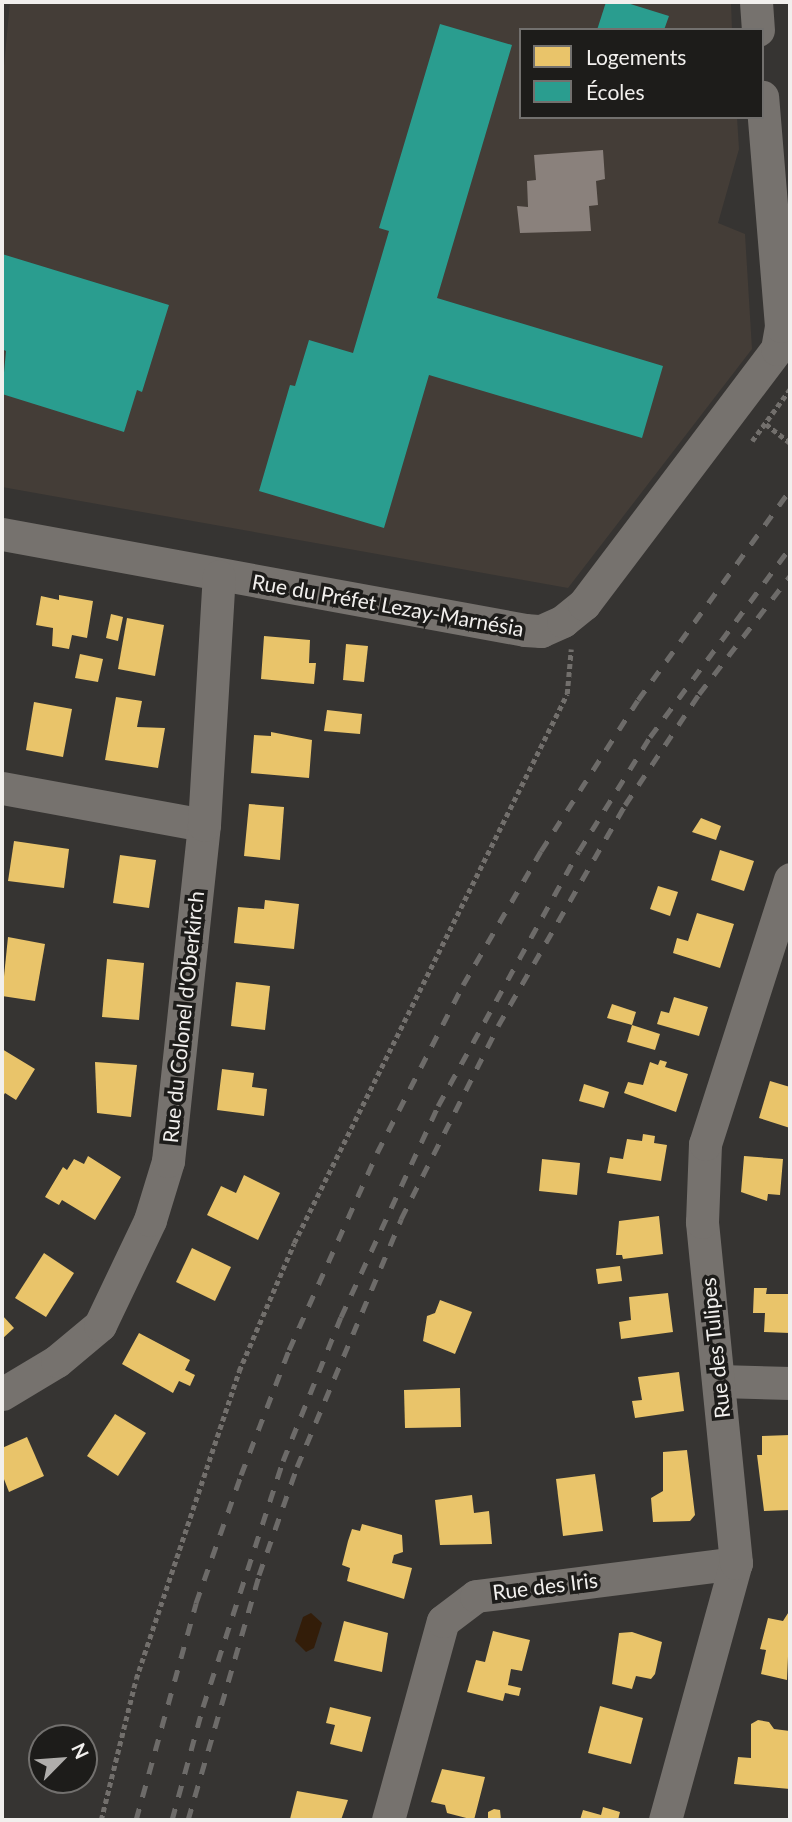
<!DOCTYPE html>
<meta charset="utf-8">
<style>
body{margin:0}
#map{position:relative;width:792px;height:1822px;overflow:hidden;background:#363432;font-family:Lato,sans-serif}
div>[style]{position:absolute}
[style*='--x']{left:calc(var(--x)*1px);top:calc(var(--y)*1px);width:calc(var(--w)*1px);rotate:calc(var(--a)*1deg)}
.built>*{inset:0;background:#443d37}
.water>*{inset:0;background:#331d09}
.homes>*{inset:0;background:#e9c46a}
.schools>*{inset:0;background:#2a9d8f}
.industry>*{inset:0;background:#8a817c}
.path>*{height:4.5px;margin-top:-2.25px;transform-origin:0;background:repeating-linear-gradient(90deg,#726f6c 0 5px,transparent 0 8.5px)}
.minor>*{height:33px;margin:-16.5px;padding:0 16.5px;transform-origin:16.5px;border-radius:16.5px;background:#76726e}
.rail>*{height:5px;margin-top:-2.5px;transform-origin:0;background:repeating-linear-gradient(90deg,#6d6b69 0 12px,transparent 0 24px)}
span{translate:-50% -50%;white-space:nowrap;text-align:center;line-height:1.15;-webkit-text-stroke:7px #1d1c1a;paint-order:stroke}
.street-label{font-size:21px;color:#f1efed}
.frame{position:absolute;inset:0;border:4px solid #f1efed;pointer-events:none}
.legend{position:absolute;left:519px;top:28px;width:245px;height:91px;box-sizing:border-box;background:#1d1c1a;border:2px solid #72706e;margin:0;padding:9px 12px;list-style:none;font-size:21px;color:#f1efed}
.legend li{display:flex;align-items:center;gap:14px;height:35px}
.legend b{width:35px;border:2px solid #72706e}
.north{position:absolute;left:28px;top:1724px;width:70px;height:70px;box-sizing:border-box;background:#1d1c1a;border:2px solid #72706e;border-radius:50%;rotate:65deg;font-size:19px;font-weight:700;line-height:28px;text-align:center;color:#f1efed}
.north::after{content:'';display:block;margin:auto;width:24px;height:32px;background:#b0aeac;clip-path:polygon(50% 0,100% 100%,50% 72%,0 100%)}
</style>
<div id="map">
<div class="built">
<div style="clip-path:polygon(10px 2px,731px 2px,732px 30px,521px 30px,521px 117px,737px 117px,739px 149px,718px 223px,745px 234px,752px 349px,568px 588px,2px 487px,2px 87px)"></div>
</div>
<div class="water">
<div style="clip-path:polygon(311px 1613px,322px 1623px,314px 1648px,306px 1652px,295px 1641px,303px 1617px)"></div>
</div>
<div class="homes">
<div style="clip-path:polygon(59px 595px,93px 601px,87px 638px,72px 635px,69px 649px,52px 646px,53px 628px,36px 625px,41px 596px,59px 600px)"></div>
<div style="clip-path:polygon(111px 614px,123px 617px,118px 641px,106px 638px)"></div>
<div style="clip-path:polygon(127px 618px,164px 625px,155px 676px,118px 669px)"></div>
<div style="clip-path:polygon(264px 636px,310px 640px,309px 663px,316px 663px,314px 684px,261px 679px)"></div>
<div style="clip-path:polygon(346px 644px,368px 646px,364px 682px,343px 680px)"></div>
<div style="clip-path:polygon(80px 654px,103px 659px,98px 682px,75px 678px)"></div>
<div style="clip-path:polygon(116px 697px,142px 701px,137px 727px,165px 728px,158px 768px,105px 760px)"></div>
<div style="clip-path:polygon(34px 702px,72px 709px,63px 757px,26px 750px)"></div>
<div style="clip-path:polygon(327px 710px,362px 714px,360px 734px,324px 731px)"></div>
<div style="clip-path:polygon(271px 732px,312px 740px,309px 778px,251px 773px,254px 735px,271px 736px)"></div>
<div style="clip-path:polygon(249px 804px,284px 807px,280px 860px,244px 856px)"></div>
<div style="clip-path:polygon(701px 818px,721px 826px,716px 840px,692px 832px)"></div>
<div style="clip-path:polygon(14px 841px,69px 849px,64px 888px,8px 881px)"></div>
<div style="clip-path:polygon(720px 850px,754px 861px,744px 891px,711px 880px)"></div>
<div style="clip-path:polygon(120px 855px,156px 860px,149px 908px,113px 903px)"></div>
<div style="clip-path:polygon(658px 886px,678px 892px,670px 916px,650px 909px)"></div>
<div style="clip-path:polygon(265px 900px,299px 904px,294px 949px,234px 943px,238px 907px,264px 909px)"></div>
<div style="clip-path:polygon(697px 913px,734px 924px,720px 968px,673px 953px,677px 938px,688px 941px)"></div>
<div style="clip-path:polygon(8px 937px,45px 944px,35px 1001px,2px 996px)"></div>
<div style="clip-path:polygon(107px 959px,144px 963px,139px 1020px,102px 1017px)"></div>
<div style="clip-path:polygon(236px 982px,270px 986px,265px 1030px,231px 1026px)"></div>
<div style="clip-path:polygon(674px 997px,708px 1007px,699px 1036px,657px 1024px,661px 1011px,669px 1013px)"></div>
<div style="clip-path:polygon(612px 1004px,636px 1012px,632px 1025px,607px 1018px)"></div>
<div style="clip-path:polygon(632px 1025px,660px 1034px,655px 1050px,627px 1042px)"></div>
<div style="clip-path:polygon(2px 1049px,35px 1069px,16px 1100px,5px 1093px,2px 1098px)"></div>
<div style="clip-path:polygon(660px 1060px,667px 1062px,665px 1067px,688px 1074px,676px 1112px,624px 1093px,628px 1082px,643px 1085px,650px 1062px,658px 1065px)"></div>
<div style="clip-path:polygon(95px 1062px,137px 1065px,131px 1117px,97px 1113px)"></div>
<div style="clip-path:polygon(222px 1069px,254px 1073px,252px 1087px,267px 1089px,264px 1116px,217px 1110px)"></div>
<div style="clip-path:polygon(770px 1081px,790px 1087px,790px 1128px,759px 1118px)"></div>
<div style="clip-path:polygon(584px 1084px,609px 1092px,604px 1108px,579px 1101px)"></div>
<div style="clip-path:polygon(643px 1134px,655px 1136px,654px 1143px,667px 1145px,661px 1181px,607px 1173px,610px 1157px,623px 1159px,627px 1139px,642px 1141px)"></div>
<div style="clip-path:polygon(88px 1156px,121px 1177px,95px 1220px,62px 1200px,59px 1205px,45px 1197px,63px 1167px,67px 1170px,74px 1159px,84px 1164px)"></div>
<div style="clip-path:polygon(744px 1156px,783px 1159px,780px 1195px,768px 1194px,767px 1201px,741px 1192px)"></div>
<div style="clip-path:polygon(542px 1159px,580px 1163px,577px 1195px,539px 1191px)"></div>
<div style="clip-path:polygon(244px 1175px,280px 1193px,258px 1240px,207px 1215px,221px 1186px,236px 1193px)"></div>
<div style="clip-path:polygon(659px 1216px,663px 1254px,623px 1259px,622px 1255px,616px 1255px,619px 1221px)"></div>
<div style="clip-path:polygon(192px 1248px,231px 1267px,215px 1301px,176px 1282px)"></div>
<div style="clip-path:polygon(44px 1253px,74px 1273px,46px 1317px,15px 1298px)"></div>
<div style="clip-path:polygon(620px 1266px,622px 1281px,598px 1284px,596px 1269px)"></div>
<div style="clip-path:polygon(754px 1288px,767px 1288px,766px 1294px,790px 1294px,790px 1333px,764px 1332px,765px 1313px,753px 1313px)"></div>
<div style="clip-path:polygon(668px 1293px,673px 1332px,621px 1339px,619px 1322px,631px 1320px,629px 1297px)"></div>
<div style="clip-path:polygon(440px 1300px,472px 1312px,455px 1354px,423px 1341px,427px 1316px,435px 1313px)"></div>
<div style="clip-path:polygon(2px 1315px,14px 1328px,2px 1339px)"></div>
<div style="clip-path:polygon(139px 1333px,190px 1360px,185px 1370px,195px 1375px,190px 1386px,179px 1381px,173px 1393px,122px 1364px)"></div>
<div style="clip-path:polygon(679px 1372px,684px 1411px,635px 1418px,632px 1401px,642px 1400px,638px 1377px)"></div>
<div style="clip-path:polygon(460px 1388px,461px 1427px,405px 1428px,404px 1390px)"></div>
<div style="clip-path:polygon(115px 1414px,146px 1433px,118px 1476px,87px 1456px)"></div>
<div style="clip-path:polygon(790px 1435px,790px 1510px,764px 1511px,757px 1455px,762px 1455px,762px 1436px)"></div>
<div style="clip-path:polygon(27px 1437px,44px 1476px,9px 1492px,2px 1474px,2px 1448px)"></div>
<div style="clip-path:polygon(687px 1450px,695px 1515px,690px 1521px,653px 1522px,651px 1498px,663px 1491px,663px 1452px)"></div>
<div style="clip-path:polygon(595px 1474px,603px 1531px,563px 1536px,556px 1479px)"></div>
<div style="clip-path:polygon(472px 1495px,474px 1513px,489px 1511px,492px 1544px,440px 1545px,435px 1500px)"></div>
<div style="clip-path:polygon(362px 1524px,402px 1535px,403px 1552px,394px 1555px,392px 1563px,412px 1568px,404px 1599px,347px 1581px,350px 1568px,342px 1565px,348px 1541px,352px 1529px,360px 1531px)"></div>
<div style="clip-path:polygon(790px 1610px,787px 1680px,761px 1674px,766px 1650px,760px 1649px,768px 1618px,783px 1621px)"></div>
<div style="clip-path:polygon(344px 1621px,388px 1633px,382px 1672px,334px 1661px)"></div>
<div style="clip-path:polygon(493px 1631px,530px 1640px,522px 1671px,511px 1669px,508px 1685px,521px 1688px,519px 1696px,505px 1693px,503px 1701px,467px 1692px,476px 1660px,485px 1662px)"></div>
<div style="clip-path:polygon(632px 1632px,662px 1642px,655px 1674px,651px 1679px,636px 1676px,632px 1689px,612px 1684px,619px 1633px)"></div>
<div style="clip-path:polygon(600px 1706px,643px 1718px,631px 1764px,588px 1753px)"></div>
<div style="clip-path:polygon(330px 1707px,371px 1717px,362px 1752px,330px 1744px,335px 1725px,326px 1723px)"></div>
<div style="clip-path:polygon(758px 1720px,769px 1722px,774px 1729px,790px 1731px,790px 1789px,734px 1784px,738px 1757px,751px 1758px,751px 1724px)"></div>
<div style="clip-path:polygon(442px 1769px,485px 1777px,474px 1820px,447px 1813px,445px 1805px,431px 1802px)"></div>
<div style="clip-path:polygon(297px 1791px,348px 1800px,341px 1820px,290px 1819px)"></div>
<div style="clip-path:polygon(603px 1807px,620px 1812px,618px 1820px,580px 1820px,583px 1810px,601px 1815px)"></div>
<div style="clip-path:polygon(494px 1809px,500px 1810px,501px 1820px,488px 1820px,488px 1812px)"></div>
</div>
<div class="schools">
<div style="clip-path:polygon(606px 2px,624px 2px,669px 16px,664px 30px,597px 30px)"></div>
<div style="clip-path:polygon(440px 24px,512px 45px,437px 298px,663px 366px,642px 438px,429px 375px,384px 528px,259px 491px,290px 385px,295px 386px,309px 340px,353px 353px,389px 231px,379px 228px)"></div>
<div style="clip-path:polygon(2px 254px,169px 305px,142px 392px,137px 390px,124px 432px,2px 394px,6px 351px,2px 349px)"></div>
</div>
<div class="industry">
<div style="clip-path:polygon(603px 150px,605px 179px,596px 181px,598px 205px,589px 206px,591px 231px,520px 233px,517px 206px,528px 207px,527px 181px,536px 180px,534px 155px)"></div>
</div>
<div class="path">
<div style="--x:766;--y:424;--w:31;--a:38"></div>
<div style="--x:752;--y:441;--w:64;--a:-53.8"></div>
<div style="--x:101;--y:1820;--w:145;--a:-76.1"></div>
<div style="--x:136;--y:1679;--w:325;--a:-71.5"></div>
<div style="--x:239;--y:1371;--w:139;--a:-66.7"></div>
<div style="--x:294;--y:1243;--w:613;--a:-63.56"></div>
<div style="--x:567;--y:694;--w:45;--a:-84.9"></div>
</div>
<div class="minor">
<div style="--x:756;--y:2;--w:28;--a:86"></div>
<div style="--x:2;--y:534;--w:532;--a:10.4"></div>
<div style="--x:525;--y:630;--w:16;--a:4"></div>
<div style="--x:541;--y:631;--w:24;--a:-24"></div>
<div style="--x:563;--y:621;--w:27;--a:-39"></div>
<div style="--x:584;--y:604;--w:320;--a:-52.9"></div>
<div style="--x:777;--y:349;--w:23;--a:-80"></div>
<div style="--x:781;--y:326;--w:230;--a:-94.7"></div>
<div style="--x:2;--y:788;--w:205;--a:10.4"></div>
<div style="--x:719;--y:1381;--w:71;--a:1.6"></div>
<div style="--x:2;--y:1394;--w:64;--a:-31"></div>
<div style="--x:57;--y:1361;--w:56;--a:-39.9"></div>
<div style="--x:100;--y:1325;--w:116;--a:-64.5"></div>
<div style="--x:150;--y:1220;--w:62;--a:-73"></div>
<div style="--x:168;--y:1161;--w:338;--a:-83.9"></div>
<div style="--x:204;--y:825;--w:249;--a:-86.6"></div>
<div style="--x:388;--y:1820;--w:206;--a:-74.6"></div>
<div style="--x:443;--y:1621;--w:41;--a:-37.1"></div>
<div style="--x:476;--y:1596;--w:262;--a:-7.2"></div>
<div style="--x:665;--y:1820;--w:267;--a:-74.6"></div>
<div style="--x:736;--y:1563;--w:343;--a:-95.7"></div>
<div style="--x:702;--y:1222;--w:78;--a:-87.8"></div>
<div style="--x:705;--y:1144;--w:278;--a:-72.2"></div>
</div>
<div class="rail">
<div style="--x:136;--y:1820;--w:225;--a:-74.5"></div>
<div style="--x:196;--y:1603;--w:136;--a:-70.6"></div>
<div style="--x:241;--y:1475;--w:134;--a:-69"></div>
<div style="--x:289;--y:1350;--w:216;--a:-65.9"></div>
<div style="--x:377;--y:1153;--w:189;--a:-62.9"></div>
<div style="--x:463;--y:985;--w:155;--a:-59.8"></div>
<div style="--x:541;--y:851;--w:179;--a:-57.3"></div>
<div style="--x:638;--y:700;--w:259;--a:-54.1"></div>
<div style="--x:172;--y:1820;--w:117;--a:-74.7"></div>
<div style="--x:203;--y:1707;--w:259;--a:-72"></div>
<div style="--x:283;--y:1461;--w:155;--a:-68.1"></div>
<div style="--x:341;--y:1317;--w:232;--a:-65.3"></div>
<div style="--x:438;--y:1106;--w:291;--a:-61.1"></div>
<div style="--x:579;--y:851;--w:134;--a:-58.1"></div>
<div style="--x:650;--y:737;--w:235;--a:-53.5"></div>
<div style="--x:188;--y:1820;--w:255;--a:-73.8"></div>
<div style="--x:259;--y:1575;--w:114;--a:-70.6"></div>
<div style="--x:297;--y:1467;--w:269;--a:-67.2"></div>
<div style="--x:401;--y:1219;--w:216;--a:-63.3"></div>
<div style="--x:498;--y:1026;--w:255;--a:-60.1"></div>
<div style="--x:625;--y:805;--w:133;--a:-56.3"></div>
<div style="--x:699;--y:694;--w:149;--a:-52.4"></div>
</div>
<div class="street-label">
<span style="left:388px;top:605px;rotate:10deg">Rue du Préfet Lezay-Marnésia</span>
<span style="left:183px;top:1017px;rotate:-84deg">Rue du Colonel d'Oberkirch</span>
<span style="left:715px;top:1348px;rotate:-96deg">Rue des Tulipes</span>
<span style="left:545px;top:1586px;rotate:-7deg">Rue des Iris</span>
</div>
<div class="frame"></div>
<ul class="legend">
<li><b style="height:19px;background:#e9c46a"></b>Logements</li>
<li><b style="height:19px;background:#2a9d8f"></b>Écoles</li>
</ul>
<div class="north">N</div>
</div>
